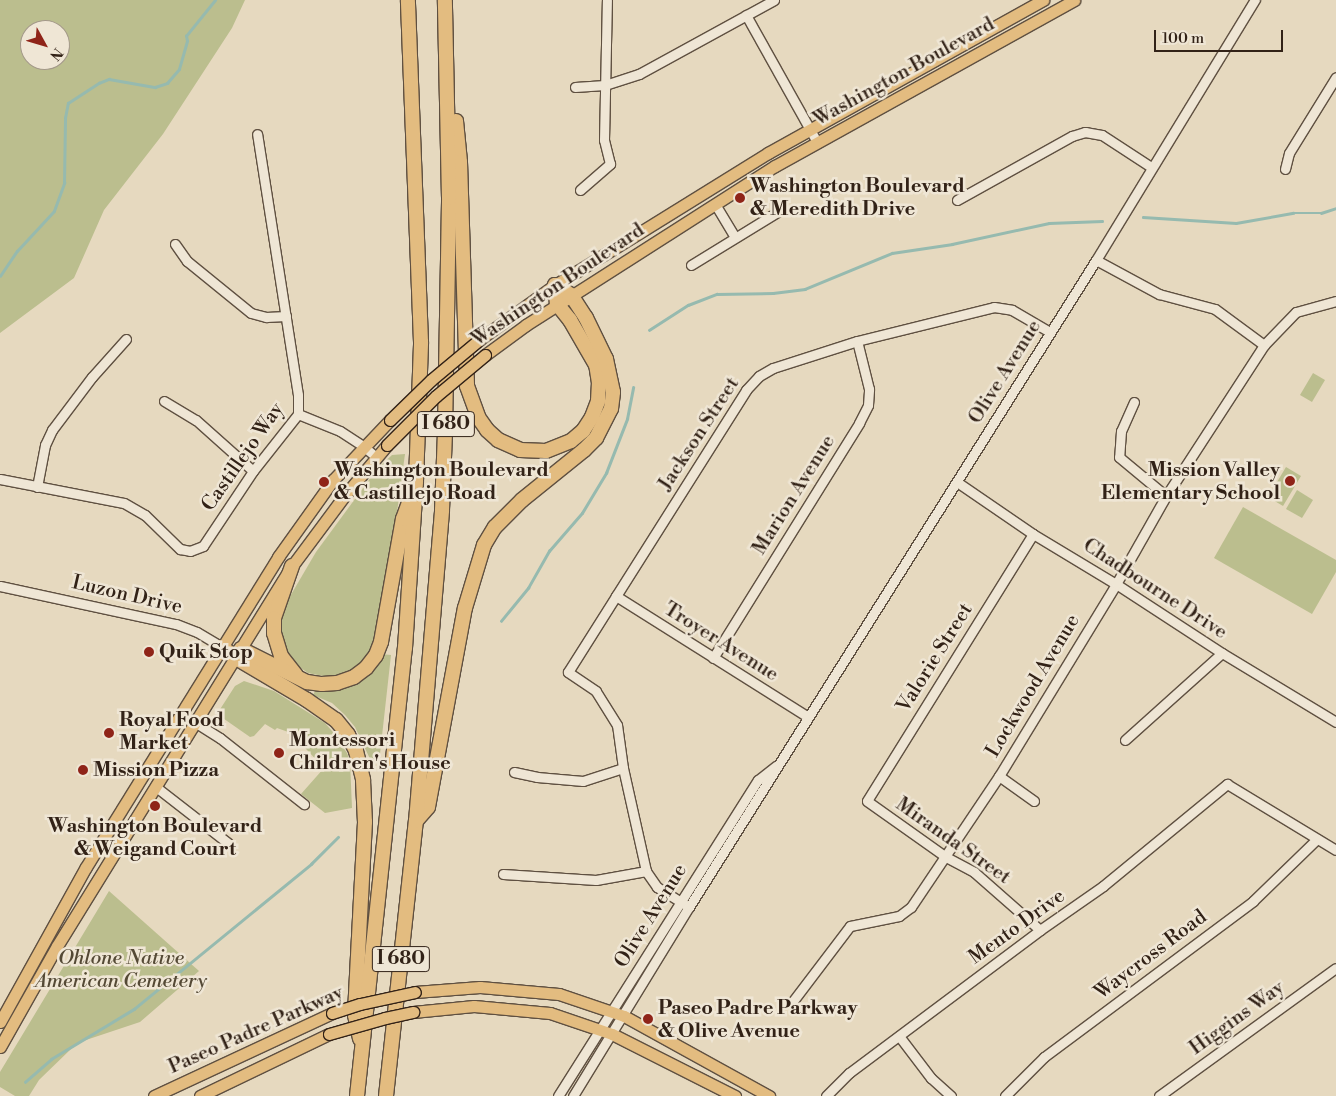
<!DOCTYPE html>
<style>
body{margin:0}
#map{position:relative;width:1336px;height:1096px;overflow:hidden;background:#e6d9bf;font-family:"Libre Bodoni",serif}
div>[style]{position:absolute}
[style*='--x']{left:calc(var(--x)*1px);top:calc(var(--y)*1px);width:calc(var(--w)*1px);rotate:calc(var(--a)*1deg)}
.green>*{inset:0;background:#bbbe8e}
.stream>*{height:2.5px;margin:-1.25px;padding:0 1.25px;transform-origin:1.25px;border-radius:1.25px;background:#96baaf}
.roads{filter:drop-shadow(1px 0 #5f5041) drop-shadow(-1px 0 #5f5041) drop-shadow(0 1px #5f5041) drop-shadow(0 -1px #5f5041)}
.minor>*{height:9px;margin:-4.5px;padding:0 4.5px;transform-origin:4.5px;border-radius:4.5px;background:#efe6d5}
.major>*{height:11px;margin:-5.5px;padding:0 5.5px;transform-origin:5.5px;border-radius:5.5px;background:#e3bc80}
.highway>*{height:14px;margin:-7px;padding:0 7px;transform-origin:7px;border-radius:7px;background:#e3bc80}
.bridges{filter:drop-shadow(1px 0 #322217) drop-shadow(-1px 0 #322217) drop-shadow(0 1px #322217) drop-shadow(0 -1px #322217)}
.major-bridge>*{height:11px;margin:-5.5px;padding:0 5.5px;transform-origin:5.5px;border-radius:5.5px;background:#e3bc80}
.dots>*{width:14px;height:14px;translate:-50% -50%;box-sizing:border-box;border:2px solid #efe6d5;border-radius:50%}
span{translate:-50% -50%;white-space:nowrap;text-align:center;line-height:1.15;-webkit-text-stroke:5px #efe6d5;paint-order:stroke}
.shield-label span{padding:1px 4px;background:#efe6d5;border:1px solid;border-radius:4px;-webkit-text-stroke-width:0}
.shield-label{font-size:19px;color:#322217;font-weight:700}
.street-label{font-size:20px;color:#322217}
.poi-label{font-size:20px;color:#322217;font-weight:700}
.left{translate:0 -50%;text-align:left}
.right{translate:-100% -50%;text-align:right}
.park-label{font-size:20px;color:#544935;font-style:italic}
.north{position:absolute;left:20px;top:20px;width:50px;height:50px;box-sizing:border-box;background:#efe6d5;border:1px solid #a39889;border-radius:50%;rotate:129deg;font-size:14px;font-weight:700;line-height:20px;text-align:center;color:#322217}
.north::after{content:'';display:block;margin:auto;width:18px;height:22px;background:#8f2418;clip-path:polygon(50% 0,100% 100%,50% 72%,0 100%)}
.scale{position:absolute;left:1154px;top:30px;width:129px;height:22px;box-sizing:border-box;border:2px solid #322217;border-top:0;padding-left:6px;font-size:15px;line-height:18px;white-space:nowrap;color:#322217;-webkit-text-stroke:4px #efe6d5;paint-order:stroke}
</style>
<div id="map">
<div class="green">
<div style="clip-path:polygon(evenodd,0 0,245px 0,232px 28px,163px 134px,104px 210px,74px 278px,0 333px,0 0,30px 30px,60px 30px,60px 60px,30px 60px,30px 30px)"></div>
<div style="clip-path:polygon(1313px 373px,1325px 380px,1312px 402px,1300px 395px)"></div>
<div style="clip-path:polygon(405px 454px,383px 614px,371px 654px,350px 672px,339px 676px,323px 676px,308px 673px,295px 664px,286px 654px,279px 625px,282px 610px,316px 552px,377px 469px,392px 455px)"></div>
<div style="clip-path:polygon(1286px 467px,1301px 476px,1283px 506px,1268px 497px)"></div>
<div style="clip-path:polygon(1297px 490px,1313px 500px,1302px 518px,1286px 509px)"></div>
<div style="clip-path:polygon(1243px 507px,1336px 560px,1336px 572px,1312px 614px,1214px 558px)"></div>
<div style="clip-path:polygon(381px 654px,391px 655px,379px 763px,371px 761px,355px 727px,345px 715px,332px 703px,313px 695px,315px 691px,326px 690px)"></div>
<div style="clip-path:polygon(244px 681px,274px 691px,325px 723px,332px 731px,347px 753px,350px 761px,352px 808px,325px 813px,301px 794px,324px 768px,291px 733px,277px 728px,275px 730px,265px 724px,254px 736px,250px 737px,217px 714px,235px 686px)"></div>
<div style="clip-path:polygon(109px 891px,199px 971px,140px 1022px,83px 1041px,72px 1048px,39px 1080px,29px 1096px,15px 1096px,0 1087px,0 1072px)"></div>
</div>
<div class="stream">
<div style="--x:1143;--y:217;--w:93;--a:3.7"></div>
<div style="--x:1236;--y:223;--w:58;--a:-10"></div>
<div style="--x:1293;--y:213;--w:28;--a:0"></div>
<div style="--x:1321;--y:213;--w:16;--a:-18"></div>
<div style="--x:0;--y:276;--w:30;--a:-56"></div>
<div style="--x:17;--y:251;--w:54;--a:-47.2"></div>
<div style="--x:54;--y:211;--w:30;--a:-70"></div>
<div style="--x:64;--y:183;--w:65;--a:-89.1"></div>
<div style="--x:65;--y:118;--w:15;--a:-79"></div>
<div style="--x:68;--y:103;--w:37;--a:-33"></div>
<div style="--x:99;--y:83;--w:11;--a:-22"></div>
<div style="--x:109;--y:79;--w:47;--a:9.9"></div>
<div style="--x:155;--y:87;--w:13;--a:-18"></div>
<div style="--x:167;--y:83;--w:18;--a:-49"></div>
<div style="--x:179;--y:69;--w:29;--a:-74"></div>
<div style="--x:187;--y:41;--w:5;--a:-101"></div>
<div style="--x:186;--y:36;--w:46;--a:-51.1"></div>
<div style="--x:649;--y:330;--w:46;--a:-32.7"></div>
<div style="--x:688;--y:305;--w:31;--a:-21"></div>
<div style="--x:717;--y:294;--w:56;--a:-1"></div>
<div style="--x:773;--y:293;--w:32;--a:-7"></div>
<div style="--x:805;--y:289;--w:94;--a:-22.5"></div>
<div style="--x:892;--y:253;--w:61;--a:-8.5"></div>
<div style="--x:952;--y:244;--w:99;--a:-12.2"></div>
<div style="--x:1049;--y:223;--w:53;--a:-2.2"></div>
<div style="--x:501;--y:621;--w:43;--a:-50.7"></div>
<div style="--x:528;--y:588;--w:43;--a:-60.4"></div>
<div style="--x:549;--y:551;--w:50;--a:-49"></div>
<div style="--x:582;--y:513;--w:47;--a:-59"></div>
<div style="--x:606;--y:473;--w:58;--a:-68.7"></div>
<div style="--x:627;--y:419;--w:32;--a:-79"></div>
<div style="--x:25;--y:1082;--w:35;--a:-41"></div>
<div style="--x:51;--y:1059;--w:97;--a:-31.1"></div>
<div style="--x:134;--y:1009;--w:229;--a:-39.3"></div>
<div style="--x:311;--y:864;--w:38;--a:-45"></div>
</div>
<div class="roads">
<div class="minor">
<div style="--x:746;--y:15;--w:145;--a:60.8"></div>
<div style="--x:575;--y:87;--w:30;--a:-4"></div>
<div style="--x:605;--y:85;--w:36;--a:-18"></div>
<div style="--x:639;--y:74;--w:154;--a:-28.7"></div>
<div style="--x:1285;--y:169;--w:16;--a:-76"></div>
<div style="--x:1289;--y:153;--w:89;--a:-58.3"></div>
<div style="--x:580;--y:190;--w:40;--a:-41"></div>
<div style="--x:610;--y:164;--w:25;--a:-104"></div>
<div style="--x:604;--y:140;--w:140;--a:-88.8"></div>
<div style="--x:957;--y:200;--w:132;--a:-29.1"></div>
<div style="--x:1072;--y:136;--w:14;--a:-17"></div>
<div style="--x:1085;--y:132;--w:17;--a:10"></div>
<div style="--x:1102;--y:135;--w:59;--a:33.1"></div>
<div style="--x:715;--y:204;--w:39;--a:59"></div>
<div style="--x:175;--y:244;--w:21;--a:55"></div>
<div style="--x:187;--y:261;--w:82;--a:39.1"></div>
<div style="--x:251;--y:313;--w:16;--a:15"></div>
<div style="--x:266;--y:317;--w:20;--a:-3"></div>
<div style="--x:1096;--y:260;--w:72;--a:28.4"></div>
<div style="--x:1159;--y:294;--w:58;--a:15"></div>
<div style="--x:1215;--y:309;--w:61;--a:36.3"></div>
<div style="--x:691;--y:265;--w:103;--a:-31.5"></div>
<div style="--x:164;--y:401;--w:37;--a:31"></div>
<div style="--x:196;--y:420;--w:76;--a:41.8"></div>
<div style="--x:1134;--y:402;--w:32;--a:114"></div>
<div style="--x:1121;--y:431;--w:26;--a:94"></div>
<div style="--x:1119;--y:457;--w:61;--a:39.7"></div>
<div style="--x:298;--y:414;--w:45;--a:22"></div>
<div style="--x:340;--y:431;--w:27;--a:33"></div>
<div style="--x:363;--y:446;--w:17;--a:40"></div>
<div style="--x:0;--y:479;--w:126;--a:11"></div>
<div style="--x:124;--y:503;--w:24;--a:30"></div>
<div style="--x:145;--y:515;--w:49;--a:44.2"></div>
<div style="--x:180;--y:549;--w:10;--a:11"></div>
<div style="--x:190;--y:551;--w:14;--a:-21"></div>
<div style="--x:203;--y:546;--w:90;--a:-56.3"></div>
<div style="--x:253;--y:471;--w:73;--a:-51.7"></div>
<div style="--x:298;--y:414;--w:19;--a:-90"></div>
<div style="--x:298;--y:395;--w:264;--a:-98.9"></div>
<div style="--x:957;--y:482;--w:92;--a:34.4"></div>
<div style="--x:1033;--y:534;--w:97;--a:31.1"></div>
<div style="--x:1116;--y:584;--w:126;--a:33.1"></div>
<div style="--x:1222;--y:653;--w:133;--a:31.2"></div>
<div style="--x:37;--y:487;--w:43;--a:-79.2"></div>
<div style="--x:45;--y:445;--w:17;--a:-65"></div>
<div style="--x:52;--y:430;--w:66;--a:-53"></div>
<div style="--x:92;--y:377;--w:51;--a:-48.2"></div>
<div style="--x:1033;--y:534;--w:314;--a:121.9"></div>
<div style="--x:867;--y:801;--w:97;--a:35.3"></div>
<div style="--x:946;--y:857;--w:32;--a:28"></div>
<div style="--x:974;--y:872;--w:88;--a:41.3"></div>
<div style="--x:0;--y:586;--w:180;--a:12.2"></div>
<div style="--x:176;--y:624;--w:22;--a:21"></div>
<div style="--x:197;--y:632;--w:29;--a:31"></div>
<div style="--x:616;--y:596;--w:227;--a:32.2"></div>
<div style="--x:713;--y:658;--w:277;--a:-58.1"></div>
<div style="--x:859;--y:423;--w:20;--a:-63"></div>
<div style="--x:868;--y:405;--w:16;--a:-86"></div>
<div style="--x:869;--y:389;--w:49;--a:-104"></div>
<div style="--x:196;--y:723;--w:28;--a:32"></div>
<div style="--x:220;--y:738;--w:107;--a:38.2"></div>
<div style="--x:1125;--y:740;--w:130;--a:-41.9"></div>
<div style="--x:514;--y:772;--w:24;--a:12"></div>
<div style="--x:537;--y:777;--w:46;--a:5"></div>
<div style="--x:583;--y:781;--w:42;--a:-18"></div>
<div style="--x:999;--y:776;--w:43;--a:35.5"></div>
<div style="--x:156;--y:787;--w:91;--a:37.9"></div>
<div style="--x:503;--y:874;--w:93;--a:3.7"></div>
<div style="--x:596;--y:880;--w:51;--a:-10.2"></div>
<div style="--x:689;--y:907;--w:38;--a:-148"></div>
<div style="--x:657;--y:887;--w:19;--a:-125"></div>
<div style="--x:646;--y:871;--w:106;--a:-102.6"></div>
<div style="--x:623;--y:768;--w:43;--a:-97.9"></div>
<div style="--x:617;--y:725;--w:40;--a:-122"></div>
<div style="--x:596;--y:691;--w:34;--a:-146"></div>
<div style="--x:568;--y:672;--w:90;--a:-57.7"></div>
<div style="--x:616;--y:596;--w:244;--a:-57.7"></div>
<div style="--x:746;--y:390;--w:19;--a:-47"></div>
<div style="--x:759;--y:376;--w:16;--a:-30"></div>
<div style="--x:773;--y:368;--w:88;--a:-17.8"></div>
<div style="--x:857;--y:341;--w:141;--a:-13.9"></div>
<div style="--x:994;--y:307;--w:18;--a:9"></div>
<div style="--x:1012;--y:310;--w:44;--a:30.1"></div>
<div style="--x:793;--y:1001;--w:94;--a:-52.8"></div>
<div style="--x:850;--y:926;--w:50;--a:-11.5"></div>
<div style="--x:899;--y:916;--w:15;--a:-37"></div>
<div style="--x:911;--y:907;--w:158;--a:-56.1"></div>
<div style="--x:999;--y:776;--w:225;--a:-58.6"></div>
<div style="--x:1116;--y:584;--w:101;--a:-60.4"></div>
<div style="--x:1166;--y:496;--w:180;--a:-57"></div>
<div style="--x:1264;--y:345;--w:46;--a:-45.9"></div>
<div style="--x:1296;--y:312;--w:41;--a:-15.4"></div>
<div style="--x:899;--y:1036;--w:53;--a:52.7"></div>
<div style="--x:931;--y:1078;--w:27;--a:42"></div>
<div style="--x:558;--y:1096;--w:374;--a:-57.7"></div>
<div style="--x:758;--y:780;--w:23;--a:-38"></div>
<div style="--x:573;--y:1096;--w:222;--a:-58.5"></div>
<div style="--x:689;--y:907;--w:764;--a:-57.83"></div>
<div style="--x:1096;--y:260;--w:305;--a:-58.6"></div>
<div style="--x:826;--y:1096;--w:33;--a:-45"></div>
<div style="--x:849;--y:1073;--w:239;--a:-36.8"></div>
<div style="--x:1040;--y:930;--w:77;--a:-34.9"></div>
<div style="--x:1103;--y:886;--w:161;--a:-39.4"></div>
<div style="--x:1227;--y:784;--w:127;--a:31.2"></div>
<div style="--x:1005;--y:1096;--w:55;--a:-45"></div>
<div style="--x:1044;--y:1057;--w:261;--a:-36.7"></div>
<div style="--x:1253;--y:901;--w:89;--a:-44.1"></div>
<div style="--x:1159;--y:1096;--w:218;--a:-35.9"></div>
</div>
<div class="major">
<div style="--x:480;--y:339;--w:92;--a:-35.8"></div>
<div style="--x:555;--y:285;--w:251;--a:-31.8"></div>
<div style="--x:768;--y:153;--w:315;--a:-29.1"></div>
<div style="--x:485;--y:355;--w:51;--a:-36.2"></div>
<div style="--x:526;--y:325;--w:295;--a:-32.6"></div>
<div style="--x:775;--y:166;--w:342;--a:-29"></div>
<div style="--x:415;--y:992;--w:65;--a:-4.4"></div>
<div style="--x:480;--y:987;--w:79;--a:5.1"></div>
<div style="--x:559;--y:994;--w:69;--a:18.7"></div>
<div style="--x:624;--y:1016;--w:166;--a:28.9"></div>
<div style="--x:413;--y:1012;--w:61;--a:-5.6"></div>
<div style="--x:474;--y:1006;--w:76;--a:5.3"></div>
<div style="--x:550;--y:1013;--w:65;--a:18.7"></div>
<div style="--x:612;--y:1034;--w:138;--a:26.8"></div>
<div style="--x:0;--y:1022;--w:177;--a:-61"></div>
<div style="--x:86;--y:867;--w:365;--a:-58.2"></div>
<div style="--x:278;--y:557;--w:95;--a:-54.5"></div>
<div style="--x:333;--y:480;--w:83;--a:-46.5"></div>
<div style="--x:0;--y:1047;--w:116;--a:-60.6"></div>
<div style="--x:57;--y:946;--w:447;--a:-58.3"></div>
<div style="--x:292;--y:566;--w:89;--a:-53.3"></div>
<div style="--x:345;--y:495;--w:65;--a:-50"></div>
<div style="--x:154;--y:1096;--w:196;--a:-25"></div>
<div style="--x:200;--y:1096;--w:143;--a:-25.7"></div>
</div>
<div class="highway">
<div style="--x:456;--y:121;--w:41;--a:84.4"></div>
<div style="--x:460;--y:162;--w:224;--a:88.2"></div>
<div style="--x:467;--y:386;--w:33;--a:70"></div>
<div style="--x:478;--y:417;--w:16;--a:55"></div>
<div style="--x:487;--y:430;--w:15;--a:42"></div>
<div style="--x:498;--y:440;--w:24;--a:24"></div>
<div style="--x:520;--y:450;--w:26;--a:2"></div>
<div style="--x:546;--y:451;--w:27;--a:-22"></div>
<div style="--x:571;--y:441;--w:16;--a:-40"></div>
<div style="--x:583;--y:431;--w:17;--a:-57"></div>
<div style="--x:592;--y:417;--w:17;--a:-69"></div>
<div style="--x:598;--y:401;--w:18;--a:-87"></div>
<div style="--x:599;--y:383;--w:18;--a:-99"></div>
<div style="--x:596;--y:365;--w:52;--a:-120"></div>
<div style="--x:570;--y:320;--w:21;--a:-129"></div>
<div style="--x:557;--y:304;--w:19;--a:-96"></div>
<div style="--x:292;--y:566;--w:55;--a:109.1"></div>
<div style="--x:274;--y:618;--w:15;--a:90"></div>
<div style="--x:274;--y:633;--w:24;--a:73"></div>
<div style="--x:281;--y:656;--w:24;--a:52"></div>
<div style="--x:222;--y:647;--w:18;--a:38"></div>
<div style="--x:236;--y:658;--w:82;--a:30.6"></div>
<div style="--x:307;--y:700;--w:35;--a:35"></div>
<div style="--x:336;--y:720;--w:19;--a:51"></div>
<div style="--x:348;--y:735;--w:18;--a:63"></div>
<div style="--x:356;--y:751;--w:30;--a:76"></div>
<div style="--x:363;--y:780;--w:42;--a:87.3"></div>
<div style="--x:365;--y:822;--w:193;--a:93"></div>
<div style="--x:355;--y:1015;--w:24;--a:78"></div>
<div style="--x:241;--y:649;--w:74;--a:26.6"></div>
<div style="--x:307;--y:682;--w:15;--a:8"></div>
<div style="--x:322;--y:684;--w:15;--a:-4"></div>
<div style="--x:337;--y:683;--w:18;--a:-19"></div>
<div style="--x:354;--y:677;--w:15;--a:-37"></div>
<div style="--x:366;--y:668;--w:16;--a:-52"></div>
<div style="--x:376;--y:655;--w:14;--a:-69"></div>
<div style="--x:381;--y:642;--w:125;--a:-79.9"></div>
<div style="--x:403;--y:519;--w:20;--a:-70"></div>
<div style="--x:416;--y:821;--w:18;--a:-49"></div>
<div style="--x:428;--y:807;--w:202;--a:-79.5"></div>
<div style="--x:465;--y:608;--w:66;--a:-73.2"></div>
<div style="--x:484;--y:545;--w:21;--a:-59"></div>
<div style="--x:495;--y:527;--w:38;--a:-45"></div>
<div style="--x:522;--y:500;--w:80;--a:-38.9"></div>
<div style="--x:584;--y:450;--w:17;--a:-45"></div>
<div style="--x:596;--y:438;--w:33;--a:-63"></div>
<div style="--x:611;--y:409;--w:17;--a:-83"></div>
<div style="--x:613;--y:392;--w:34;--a:-102"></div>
<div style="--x:606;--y:359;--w:46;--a:-116"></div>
<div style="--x:586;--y:318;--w:27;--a:-123"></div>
<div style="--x:571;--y:295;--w:19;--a:-148"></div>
<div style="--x:357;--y:1096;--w:451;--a:-83.9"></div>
<div style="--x:405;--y:648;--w:167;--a:-86.2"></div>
<div style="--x:416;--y:481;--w:139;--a:-87.9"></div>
<div style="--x:421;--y:342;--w:342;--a:-92.2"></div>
<div style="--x:386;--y:1096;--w:277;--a:-83.8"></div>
<div style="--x:416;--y:821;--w:312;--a:-85.2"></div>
<div style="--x:442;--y:510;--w:79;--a:-87.8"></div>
<div style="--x:445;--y:431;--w:233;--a:-89"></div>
<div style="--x:449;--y:198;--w:198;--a:-91.2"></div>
</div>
</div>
<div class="bridges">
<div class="major-bridge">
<div style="--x:390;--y:420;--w:57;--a:-44.3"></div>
<div style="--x:431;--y:380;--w:64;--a:-39.9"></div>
<div style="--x:387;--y:445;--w:69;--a:-45"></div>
<div style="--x:436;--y:396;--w:64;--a:-39.9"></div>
<div style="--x:332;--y:1013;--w:29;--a:-18"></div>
<div style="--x:360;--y:1004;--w:56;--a:-12.3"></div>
<div style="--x:329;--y:1034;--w:58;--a:-15.9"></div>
<div style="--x:385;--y:1018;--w:29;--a:-12"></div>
</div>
</div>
<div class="dots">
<div style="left:740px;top:198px;background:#8f2418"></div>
<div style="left:1290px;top:481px;background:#8f2418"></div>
<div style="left:324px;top:482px;background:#8f2418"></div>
<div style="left:149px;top:652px;background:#8f2418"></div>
<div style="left:109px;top:733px;background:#8f2418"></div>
<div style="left:279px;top:753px;background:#8f2418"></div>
<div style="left:83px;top:770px;background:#8f2418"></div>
<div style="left:155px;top:806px;background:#8f2418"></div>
<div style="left:648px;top:1019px;background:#8f2418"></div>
</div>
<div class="shield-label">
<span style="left:446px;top:424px">I 680</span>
<span style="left:401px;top:959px">I 680</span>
</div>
<div class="street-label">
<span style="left:904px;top:72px;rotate:-29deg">Washington Boulevard</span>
<span style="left:558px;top:285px;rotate:-34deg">Washington Boulevard</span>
<span style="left:1005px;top:372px;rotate:-58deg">Olive Avenue</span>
<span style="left:699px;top:434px;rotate:-57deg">Jackson Street</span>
<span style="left:243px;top:457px;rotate:-55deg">Castillejo Way</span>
<span style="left:794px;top:495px;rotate:-58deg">Marion Avenue</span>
<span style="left:1155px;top:589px;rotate:33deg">Chadbourne Drive</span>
<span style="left:127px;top:595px;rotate:13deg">Luzon Drive</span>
<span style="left:721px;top:642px;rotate:32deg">Troyer Avenue</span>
<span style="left:935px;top:658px;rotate:-58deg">Valorie Street</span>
<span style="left:1033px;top:686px;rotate:-59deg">Lockwood Avenue</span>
<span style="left:953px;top:841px;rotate:35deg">Miranda Street</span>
<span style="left:651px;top:916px;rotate:-58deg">Olive Avenue</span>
<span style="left:1017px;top:927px;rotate:-36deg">Mento Drive</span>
<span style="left:1151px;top:955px;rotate:-37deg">Waycross Road</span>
<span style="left:1237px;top:1018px;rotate:-36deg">Higgins Way</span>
<span style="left:256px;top:1030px;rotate:-24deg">Paseo Padre Parkway</span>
</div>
<div class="poi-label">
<span class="left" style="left:750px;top:198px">Washington Boulevard<br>&amp; Meredith Drive</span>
<span class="right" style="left:1280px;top:482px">Mission Valley<br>Elementary School</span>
<span class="left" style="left:334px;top:482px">Washington Boulevard<br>&amp; Castillejo Road</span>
<span class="left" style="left:159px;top:652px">Quik Stop</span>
<span class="left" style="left:119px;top:732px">Royal Food<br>Market</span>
<span class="left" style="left:289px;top:752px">Montessori<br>Children's House</span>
<span class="left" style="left:93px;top:770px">Mission Pizza</span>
<span style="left:155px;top:838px">Washington Boulevard<br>&amp; Weigand Court</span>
<span class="left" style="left:658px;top:1020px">Paseo Padre Parkway<br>&amp; Olive Avenue</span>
</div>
<div class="park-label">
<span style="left:121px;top:970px">Ohlone Native<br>American Cemetery</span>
</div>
<div class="north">N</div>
<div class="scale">100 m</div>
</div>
